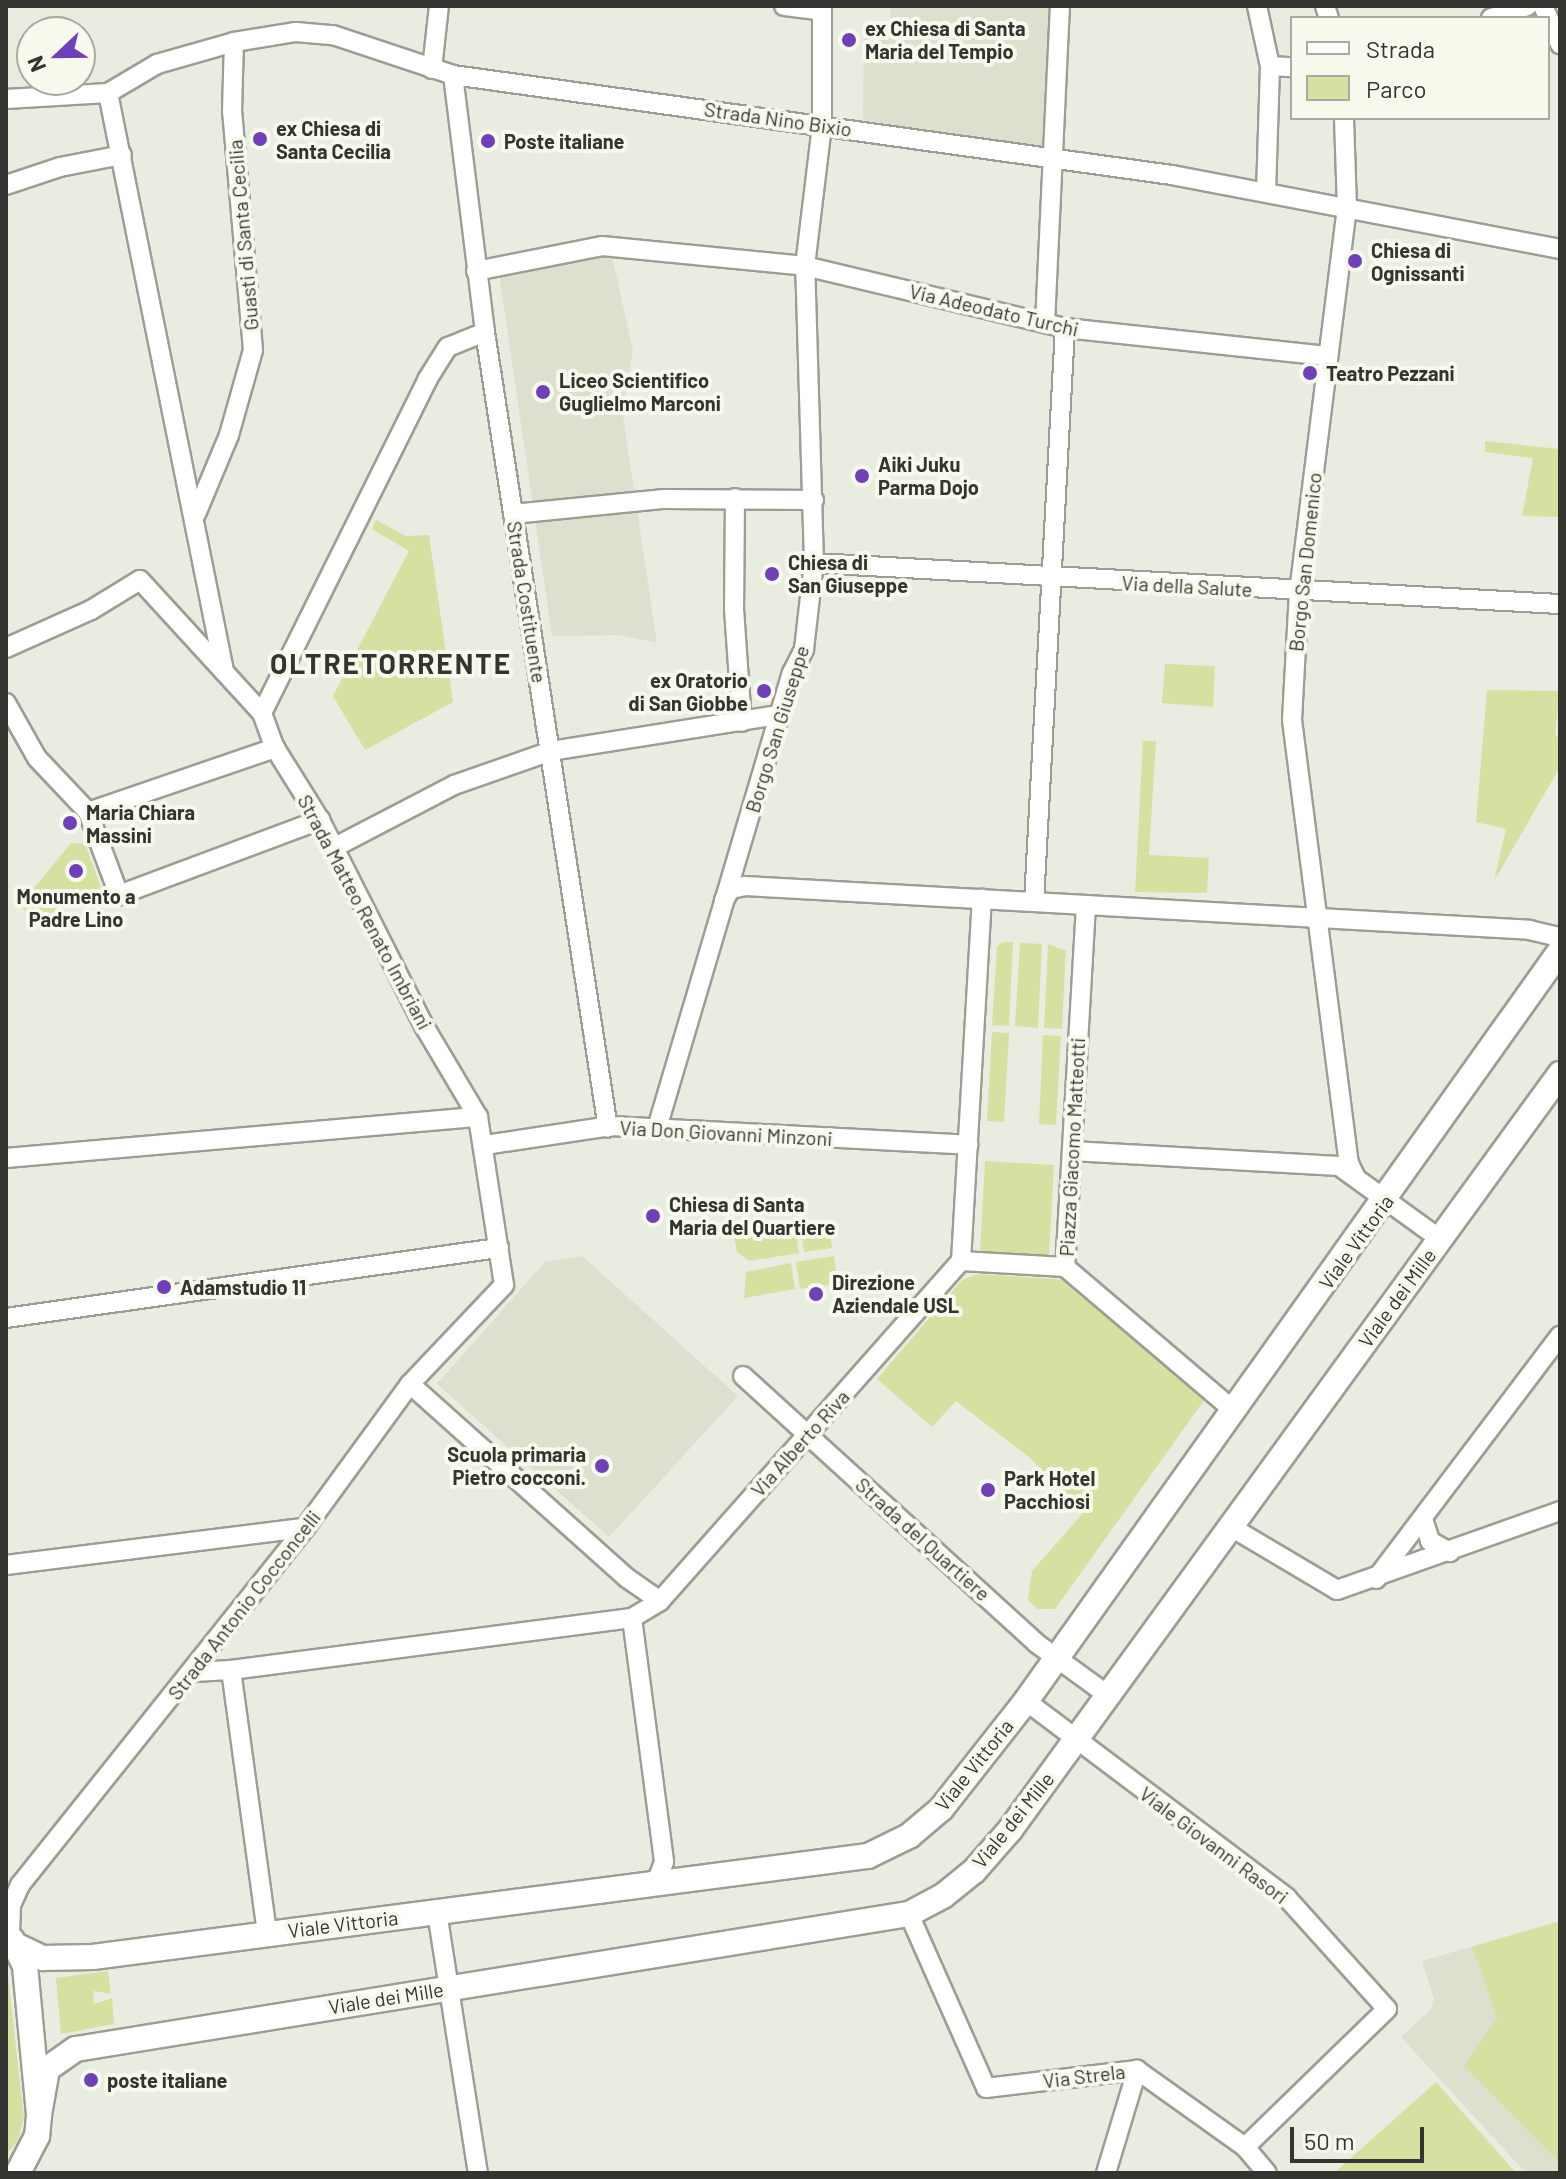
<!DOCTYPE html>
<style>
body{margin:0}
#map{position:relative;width:1566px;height:2179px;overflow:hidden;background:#e9ece0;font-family:Barlow,sans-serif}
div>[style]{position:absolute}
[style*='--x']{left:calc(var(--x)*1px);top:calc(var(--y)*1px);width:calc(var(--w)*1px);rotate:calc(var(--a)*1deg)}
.built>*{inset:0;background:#dde0ce}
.green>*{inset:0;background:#d5e1a0}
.roads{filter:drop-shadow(2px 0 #9c9e93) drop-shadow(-2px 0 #9c9e93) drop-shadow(0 2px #9c9e93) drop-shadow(0 -2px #9c9e93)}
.minor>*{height:18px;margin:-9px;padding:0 9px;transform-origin:9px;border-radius:9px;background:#fff}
.secondary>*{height:24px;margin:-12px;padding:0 12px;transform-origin:12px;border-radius:12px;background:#fff}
.dots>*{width:22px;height:22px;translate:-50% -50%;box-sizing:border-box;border:4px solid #f7f9ed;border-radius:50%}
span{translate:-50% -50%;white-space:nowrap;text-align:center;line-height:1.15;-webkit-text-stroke:8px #f7f9ed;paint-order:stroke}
.poi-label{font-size:20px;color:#343530;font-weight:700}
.left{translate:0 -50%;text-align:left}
.right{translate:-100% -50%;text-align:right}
.street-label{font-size:20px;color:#343530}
.district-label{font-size:28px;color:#343530;font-weight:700;letter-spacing:2px}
.frame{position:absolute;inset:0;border:8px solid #343530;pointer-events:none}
.legend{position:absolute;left:1290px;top:16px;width:260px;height:104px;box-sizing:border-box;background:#f7f9ed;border:2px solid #a9aba1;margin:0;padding:10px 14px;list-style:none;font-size:24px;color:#343530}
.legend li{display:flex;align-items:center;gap:16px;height:40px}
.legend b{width:40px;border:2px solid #a9aba1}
.north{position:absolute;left:16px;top:16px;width:80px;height:80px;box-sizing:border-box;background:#f7f9ed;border:2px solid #a9aba1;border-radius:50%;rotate:248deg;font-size:22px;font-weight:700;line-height:32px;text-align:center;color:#343530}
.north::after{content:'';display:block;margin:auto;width:28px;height:36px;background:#6e41b9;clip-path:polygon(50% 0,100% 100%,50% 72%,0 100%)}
.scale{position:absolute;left:1290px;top:2127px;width:134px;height:36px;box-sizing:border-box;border:4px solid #343530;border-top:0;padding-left:10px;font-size:24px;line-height:28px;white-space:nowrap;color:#343530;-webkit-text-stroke:6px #f7f9ed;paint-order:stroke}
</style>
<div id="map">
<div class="built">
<div style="clip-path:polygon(891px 6px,1053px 6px,1044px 149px,863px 120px,864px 24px,890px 22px)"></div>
<div style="clip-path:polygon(612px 256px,633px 351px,622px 410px,657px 643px,619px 635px,552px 636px,499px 273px)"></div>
<div style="clip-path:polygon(582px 1256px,738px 1396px,609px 1537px,437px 1384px,545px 1262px)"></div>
<div style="clip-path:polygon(1560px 1921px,1560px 2173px,1526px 2173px,1401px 2037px,1430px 2010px,1434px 1999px,1422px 1961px)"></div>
</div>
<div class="green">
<div style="clip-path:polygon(1485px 441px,1560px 449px,1560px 517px,1522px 516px,1533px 458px,1485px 452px)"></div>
<div style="clip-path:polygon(376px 520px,406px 536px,429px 535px,453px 702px,365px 750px,333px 696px,409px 551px,372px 529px)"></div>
<div style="clip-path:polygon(1165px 664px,1215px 666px,1213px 707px,1162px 703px)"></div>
<div style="clip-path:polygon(1487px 690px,1560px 691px,1555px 735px,1560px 738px,1560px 767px,1494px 881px,1506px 829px,1476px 822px)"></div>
<div style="clip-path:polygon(1143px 741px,1156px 741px,1149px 855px,1209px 858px,1207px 893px,1135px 892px)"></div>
<div style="clip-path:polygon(71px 843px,85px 844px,103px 893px,32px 921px,21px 904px)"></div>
<div style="clip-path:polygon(1002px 942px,1013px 942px,1009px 1026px,992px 1025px,997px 947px)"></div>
<div style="clip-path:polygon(1020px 943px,1042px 944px,1038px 1028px,1015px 1026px)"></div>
<div style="clip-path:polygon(1048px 944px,1066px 951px,1062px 1029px,1044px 1028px)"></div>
<div style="clip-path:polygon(992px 1032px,1009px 1033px,1004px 1122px,987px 1121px)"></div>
<div style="clip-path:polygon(1043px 1035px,1061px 1036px,1056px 1125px,1039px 1124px)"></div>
<div style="clip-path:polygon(985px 1161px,1054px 1165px,1049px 1256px,980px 1252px)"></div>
<div style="clip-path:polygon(828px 1221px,832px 1248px,804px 1252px,800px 1226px)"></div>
<div style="clip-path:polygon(795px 1227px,799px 1253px,749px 1261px,737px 1252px,734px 1236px)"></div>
<div style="clip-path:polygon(834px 1256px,838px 1283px,800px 1289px,796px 1262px)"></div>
<div style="clip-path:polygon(791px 1263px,795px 1289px,744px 1298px,746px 1272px)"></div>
<div style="clip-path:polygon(977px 1274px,1069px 1280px,1207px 1396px,1055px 1609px,1038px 1609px,1028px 1600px,1032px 1571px,1083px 1513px,1029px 1457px,956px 1401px,932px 1427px,877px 1379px,962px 1280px)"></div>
<div style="clip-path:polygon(1560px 1921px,1560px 2163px,1464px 2066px,1497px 2018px,1472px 1947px)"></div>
<div style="clip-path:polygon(6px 1959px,24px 2117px,18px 2140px,6px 2155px)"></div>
<div style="clip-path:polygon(108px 1971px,111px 1994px,93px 1991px,94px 2004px,112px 1998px,114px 2024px,61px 2034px,56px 1978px)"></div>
<div style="clip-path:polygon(1436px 2082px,1516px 2173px,1334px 2173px)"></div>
</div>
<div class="roads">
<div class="minor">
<div style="--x:784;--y:6;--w:38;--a:7"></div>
<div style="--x:1257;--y:6;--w:61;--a:77.8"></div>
<div style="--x:1270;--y:66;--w:126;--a:91.8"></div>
<div style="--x:1325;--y:6;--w:13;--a:72"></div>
<div style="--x:1543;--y:6;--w:42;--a:65.9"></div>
<div style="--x:1491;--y:18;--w:38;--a:-18"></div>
<div style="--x:1270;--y:66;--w:22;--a:3"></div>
<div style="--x:432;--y:69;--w:63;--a:-83.7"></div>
<div style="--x:453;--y:75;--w:259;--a:82.9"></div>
<div style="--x:485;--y:332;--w:805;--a:81.22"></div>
<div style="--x:108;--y:93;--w:590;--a:78.65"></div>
<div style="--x:6;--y:99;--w:102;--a:-3.4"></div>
<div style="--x:108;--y:93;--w:57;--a:-30.6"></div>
<div style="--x:157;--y:64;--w:80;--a:-15.9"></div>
<div style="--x:234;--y:42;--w:63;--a:-9.2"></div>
<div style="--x:296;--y:32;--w:37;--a:5"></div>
<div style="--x:333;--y:35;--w:126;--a:18.4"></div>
<div style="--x:453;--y:75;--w:726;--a:7.92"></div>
<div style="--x:1172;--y:175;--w:395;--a:10.8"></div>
<div style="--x:1344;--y:118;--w:89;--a:88.1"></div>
<div style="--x:1347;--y:207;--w:387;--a:97.1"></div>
<div style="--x:1299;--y:591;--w:129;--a:93.1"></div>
<div style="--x:1292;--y:720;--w:447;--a:82.7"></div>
<div style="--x:1349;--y:1163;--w:14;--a:65"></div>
<div style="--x:6;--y:185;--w:57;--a:-18.4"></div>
<div style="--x:60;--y:167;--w:63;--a:-11"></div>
<div style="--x:476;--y:271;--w:128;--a:-11.2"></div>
<div style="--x:602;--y:246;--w:204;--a:5.6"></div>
<div style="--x:805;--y:266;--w:267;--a:13.4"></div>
<div style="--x:1065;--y:328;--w:264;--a:6.1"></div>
<div style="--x:1045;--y:323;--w:317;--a:-87.3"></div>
<div style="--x:735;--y:498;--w:111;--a:90.5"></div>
<div style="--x:734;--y:609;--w:113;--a:86"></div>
<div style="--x:196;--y:514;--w:86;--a:-67.3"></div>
<div style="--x:229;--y:435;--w:88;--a:-74.2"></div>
<div style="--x:253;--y:350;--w:239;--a:-95"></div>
<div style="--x:232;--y:112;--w:70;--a:-88.4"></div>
<div style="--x:513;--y:514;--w:152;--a:-5.7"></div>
<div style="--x:664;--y:499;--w:150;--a:0.4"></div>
<div style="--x:814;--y:563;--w:747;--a:3.15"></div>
<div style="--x:6;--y:648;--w:93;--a:-24.1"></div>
<div style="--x:91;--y:610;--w:57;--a:-31.5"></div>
<div style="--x:140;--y:580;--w:180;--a:47.5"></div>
<div style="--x:262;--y:713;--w:37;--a:70"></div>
<div style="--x:275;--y:748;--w:85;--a:58"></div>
<div style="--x:320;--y:820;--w:231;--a:63.2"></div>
<div style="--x:424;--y:1026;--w:106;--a:59.3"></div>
<div style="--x:478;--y:1117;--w:170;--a:81.2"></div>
<div style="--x:504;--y:1285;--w:137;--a:133.5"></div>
<div style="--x:410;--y:1384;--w:178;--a:126.1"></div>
<div style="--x:305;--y:1528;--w:457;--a:128.6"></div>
<div style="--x:20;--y:1885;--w:22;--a:114"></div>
<div style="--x:11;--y:1905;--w:33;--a:92"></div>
<div style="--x:6;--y:703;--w:63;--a:60.6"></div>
<div style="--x:37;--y:758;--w:74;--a:46.6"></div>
<div style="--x:88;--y:812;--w:89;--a:69.5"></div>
<div style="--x:119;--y:895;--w:215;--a:-20.5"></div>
<div style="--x:262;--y:713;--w:372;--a:-63.6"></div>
<div style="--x:427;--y:380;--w:39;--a:-58"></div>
<div style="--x:448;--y:347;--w:40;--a:-22"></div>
<div style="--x:88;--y:812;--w:198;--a:-18.9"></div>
<div style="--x:335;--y:847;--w:134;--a:-27.5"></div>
<div style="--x:454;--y:785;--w:103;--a:-19.3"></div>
<div style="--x:551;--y:751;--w:231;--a:-9"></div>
<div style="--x:724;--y:900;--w:13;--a:-58"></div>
<div style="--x:731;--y:889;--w:14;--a:-12"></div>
<div style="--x:745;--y:886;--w:342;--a:3.2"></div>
<div style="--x:1086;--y:905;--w:363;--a:93.3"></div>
<div style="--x:1065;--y:1267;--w:104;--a:-176.7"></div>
<div style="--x:961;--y:1261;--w:363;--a:-86.7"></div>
<div style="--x:1034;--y:902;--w:575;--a:-86.91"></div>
<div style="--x:1086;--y:905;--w:444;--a:3.2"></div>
<div style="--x:1529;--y:930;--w:32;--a:13"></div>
<div style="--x:657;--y:1128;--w:475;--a:-73.5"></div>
<div style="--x:792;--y:673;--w:27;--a:-63"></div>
<div style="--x:804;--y:649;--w:87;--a:-83.4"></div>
<div style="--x:814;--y:563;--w:297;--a:-91.7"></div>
<div style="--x:805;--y:266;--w:142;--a:-83.1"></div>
<div style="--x:822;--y:125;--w:119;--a:-90"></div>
<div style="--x:485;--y:1145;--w:127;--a:-8.6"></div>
<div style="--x:611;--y:1126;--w:358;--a:3"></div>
<div style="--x:1072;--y:1151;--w:267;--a:3.2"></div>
<div style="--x:1339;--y:1166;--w:125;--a:35.9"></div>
<div style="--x:6;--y:1158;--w:474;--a:-5"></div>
<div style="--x:1065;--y:1267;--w:222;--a:40.4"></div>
<div style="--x:6;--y:1318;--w:498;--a:-8.1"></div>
<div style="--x:743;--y:1376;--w:396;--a:42.3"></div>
<div style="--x:1036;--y:1643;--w:90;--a:36"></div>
<div style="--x:410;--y:1384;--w:291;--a:41.8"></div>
<div style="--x:627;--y:1578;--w:40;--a:34.9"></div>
<div style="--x:1423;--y:1519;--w:23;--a:72"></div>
<div style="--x:1430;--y:1541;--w:23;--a:29"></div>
<div style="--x:1231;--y:1527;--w:123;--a:30.7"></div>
<div style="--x:1337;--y:1590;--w:237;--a:-19.5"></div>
<div style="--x:6;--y:1565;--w:301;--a:-7.1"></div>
<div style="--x:1376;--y:1579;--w:305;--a:-52.9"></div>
<div style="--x:632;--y:1618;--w:246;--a:82.5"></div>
<div style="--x:664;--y:1862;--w:17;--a:111"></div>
<div style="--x:658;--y:1878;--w:13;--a:153"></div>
<div style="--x:231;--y:1670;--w:404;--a:-7.4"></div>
<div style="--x:632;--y:1618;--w:33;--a:-31"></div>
<div style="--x:660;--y:1601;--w:454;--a:-48.5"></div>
<div style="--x:193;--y:1672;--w:38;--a:-3"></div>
<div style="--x:231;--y:1670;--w:266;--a:82.2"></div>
<div style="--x:1026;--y:1701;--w:327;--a:37"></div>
<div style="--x:1287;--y:1898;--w:149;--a:48"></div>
<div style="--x:1387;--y:2009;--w:198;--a:135.8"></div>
<div style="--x:437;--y:1912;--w:264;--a:81.1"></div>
<div style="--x:909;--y:1914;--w:190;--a:66.1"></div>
<div style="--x:986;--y:2088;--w:152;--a:-6.8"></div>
<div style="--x:1137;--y:2070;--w:133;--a:35.5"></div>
<div style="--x:1245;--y:2147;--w:34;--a:50"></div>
<div style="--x:1106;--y:2173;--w:108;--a:-73.2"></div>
</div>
<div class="secondary">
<div style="--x:12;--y:1940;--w:29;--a:63"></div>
<div style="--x:25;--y:1966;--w:150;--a:84.6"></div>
<div style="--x:39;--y:2115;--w:21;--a:95"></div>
<div style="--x:37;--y:2136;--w:42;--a:117.2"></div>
<div style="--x:17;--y:1946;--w:29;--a:25"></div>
<div style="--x:43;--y:1958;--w:50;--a:-1.1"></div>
<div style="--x:93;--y:1957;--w:782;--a:-7.43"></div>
<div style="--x:868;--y:1856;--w:46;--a:-26"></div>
<div style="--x:909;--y:1836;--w:42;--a:-40.2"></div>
<div style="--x:941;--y:1809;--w:137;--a:-51.8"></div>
<div style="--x:1026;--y:1701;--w:921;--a:-54.55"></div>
<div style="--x:39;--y:2115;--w:47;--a:-80.1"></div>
<div style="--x:47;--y:2069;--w:35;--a:-35"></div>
<div style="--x:76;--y:2049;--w:844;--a:-9.21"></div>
<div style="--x:909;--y:1914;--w:38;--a:-28"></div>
<div style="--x:943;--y:1896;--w:40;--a:-39"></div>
<div style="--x:974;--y:1871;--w:55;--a:-48.7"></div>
<div style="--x:1010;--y:1830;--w:935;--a:-53.96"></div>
</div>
</div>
<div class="dots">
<div style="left:849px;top:40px;background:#6e41b9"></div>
<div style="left:260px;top:139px;background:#6e41b9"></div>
<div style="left:488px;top:141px;background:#6e41b9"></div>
<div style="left:1355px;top:261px;background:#6e41b9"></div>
<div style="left:1310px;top:373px;background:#6e41b9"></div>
<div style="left:543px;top:392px;background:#6e41b9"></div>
<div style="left:862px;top:476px;background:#6e41b9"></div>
<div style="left:772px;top:574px;background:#6e41b9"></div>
<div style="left:764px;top:691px;background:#6e41b9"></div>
<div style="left:70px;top:823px;background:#6e41b9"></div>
<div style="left:76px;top:871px;background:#6e41b9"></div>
<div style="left:653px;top:1216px;background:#6e41b9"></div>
<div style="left:164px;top:1287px;background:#6e41b9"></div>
<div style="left:816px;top:1294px;background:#6e41b9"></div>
<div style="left:602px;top:1466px;background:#6e41b9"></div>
<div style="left:988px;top:1490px;background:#6e41b9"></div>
<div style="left:91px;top:2080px;background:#6e41b9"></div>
</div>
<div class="poi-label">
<span class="left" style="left:865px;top:40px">ex Chiesa di Santa<br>Maria del Tempio</span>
<span class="left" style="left:276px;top:140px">ex Chiesa di<br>Santa Cecilia</span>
<span class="left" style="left:504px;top:141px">Poste italiane</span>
<span class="left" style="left:1371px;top:262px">Chiesa di<br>Ognissanti</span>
<span class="left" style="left:1326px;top:373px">Teatro Pezzani</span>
<span class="left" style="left:559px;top:392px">Liceo Scientifico<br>Guglielmo Marconi</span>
<span class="left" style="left:878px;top:476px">Aiki Juku<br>Parma Dojo</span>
<span class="left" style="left:788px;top:574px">Chiesa di<br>San Giuseppe</span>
<span class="right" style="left:748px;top:692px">ex Oratorio<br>di San Giobbe</span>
<span class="left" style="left:86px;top:824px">Maria Chiara<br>Massini</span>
<span style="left:76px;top:908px">Monumento a<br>Padre Lino</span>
<span class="left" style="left:669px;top:1216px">Chiesa di Santa<br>Maria del Quartiere</span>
<span class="left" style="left:832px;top:1294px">Direzione<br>Aziendale USL</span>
<span class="left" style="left:180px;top:1287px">Adamstudio 11</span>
<span class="right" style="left:586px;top:1466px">Scuola primaria<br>Pietro cocconi.</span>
<span class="left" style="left:1004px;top:1490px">Park Hotel<br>Pacchiosi</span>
<span class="left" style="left:107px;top:2080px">poste italiane</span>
</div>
<div class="street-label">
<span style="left:778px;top:119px;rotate:8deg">Strada Nino Bixio</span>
<span style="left:243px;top:235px;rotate:-95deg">Guasti di Santa Cecilia</span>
<span style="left:994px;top:310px;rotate:13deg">Via Adeodato Turchi</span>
<span style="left:1305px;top:562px;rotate:-84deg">Borgo San Domenico</span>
<span style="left:1187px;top:586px;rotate:3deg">Via della Salute</span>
<span style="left:527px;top:602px;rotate:81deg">Strada Costituente</span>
<span style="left:777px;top:729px;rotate:-73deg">Borgo San Giuseppe</span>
<span style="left:365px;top:912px;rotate:62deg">Strada Matteo Renato Imbriani</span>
<span style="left:726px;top:1133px;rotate:3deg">Via Don Giovanni Minzoni</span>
<span style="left:1072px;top:1147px;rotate:-87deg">Piazza Giacomo Matteotti</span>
<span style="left:1356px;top:1242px;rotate:-54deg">Viale Vittoria</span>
<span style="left:1397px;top:1298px;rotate:-54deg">Viale dei Mille</span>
<span style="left:800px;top:1443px;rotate:-48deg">Via Alberto Riva</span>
<span style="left:923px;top:1539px;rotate:42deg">Strada del Quartiere</span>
<span style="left:244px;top:1605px;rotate:-52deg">Strada Antonio Cocconcelli</span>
<span style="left:974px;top:1765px;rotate:-51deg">Viale Vittoria</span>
<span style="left:1013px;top:1820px;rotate:-51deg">Viale dei Mille</span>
<span style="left:1214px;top:1845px;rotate:37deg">Viale Giovanni Rasori</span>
<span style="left:343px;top:1924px;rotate:-7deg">Viale Vittoria</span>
<span style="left:386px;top:1998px;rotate:-9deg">Viale dei Mille</span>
<span style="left:1084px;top:2076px;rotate:-7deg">Via Strela</span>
</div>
<div class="district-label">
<span style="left:391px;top:663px">OLTRETORRENTE</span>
</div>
<div class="frame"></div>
<ul class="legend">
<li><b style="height:10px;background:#fff"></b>Strada</li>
<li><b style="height:22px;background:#d5e1a0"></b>Parco</li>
</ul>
<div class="north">N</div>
<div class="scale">50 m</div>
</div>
